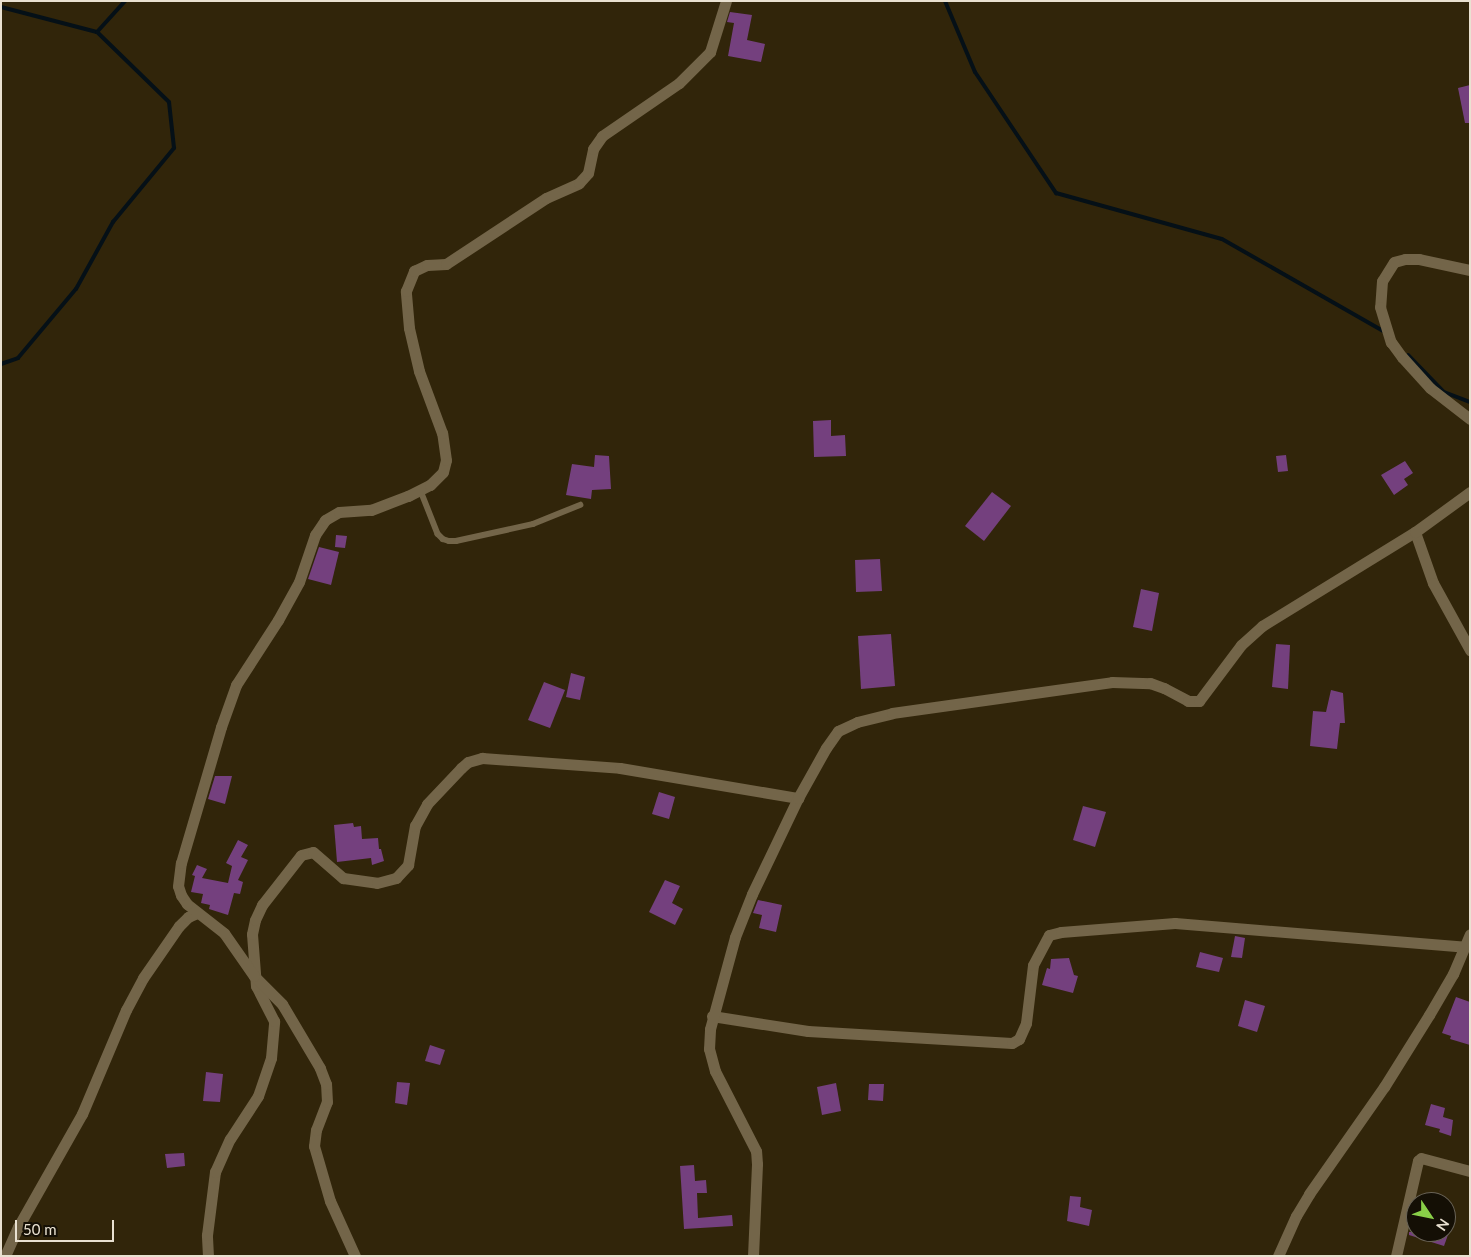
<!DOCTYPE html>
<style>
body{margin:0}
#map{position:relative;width:1471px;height:1257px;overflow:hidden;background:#31250a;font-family:Lato,sans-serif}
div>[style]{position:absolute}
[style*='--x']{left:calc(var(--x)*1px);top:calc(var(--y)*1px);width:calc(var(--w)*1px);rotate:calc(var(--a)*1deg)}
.stream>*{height:4px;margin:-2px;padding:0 2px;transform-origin:2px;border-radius:2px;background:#051017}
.building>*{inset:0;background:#74407e}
.lane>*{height:5.5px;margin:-2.75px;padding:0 2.75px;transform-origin:2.75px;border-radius:2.75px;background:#736549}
.street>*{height:11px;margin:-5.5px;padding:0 5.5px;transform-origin:5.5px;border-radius:5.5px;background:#736549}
span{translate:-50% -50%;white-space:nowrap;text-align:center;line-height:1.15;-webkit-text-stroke:5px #140f05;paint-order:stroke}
.frame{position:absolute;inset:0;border:2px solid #e9e1d1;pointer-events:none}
.north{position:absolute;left:1406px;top:1192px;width:50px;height:50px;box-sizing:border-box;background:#140f05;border:1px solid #696357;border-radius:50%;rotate:124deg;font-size:14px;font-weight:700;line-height:20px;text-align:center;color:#e9e1d1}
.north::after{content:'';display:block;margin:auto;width:18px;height:22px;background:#89cf48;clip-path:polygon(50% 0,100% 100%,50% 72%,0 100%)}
.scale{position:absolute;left:15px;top:1220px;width:99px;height:22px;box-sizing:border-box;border:2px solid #e9e1d1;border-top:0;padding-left:6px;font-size:15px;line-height:18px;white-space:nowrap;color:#e9e1d1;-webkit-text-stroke:4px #140f05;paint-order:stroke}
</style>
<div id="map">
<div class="stream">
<div style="--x:945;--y:1;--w:77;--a:67.1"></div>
<div style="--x:975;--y:72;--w:146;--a:56.2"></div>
<div style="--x:1056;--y:193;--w:172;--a:15.5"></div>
<div style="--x:1222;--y:239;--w:185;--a:29.7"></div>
<div style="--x:1;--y:7;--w:99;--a:14.6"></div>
<div style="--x:97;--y:32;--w:42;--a:-47.9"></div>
<div style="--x:1408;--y:355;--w:52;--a:45.8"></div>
<div style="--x:1444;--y:392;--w:28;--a:21"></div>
<div style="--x:1;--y:364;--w:18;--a:-19"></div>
<div style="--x:18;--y:358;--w:90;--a:-50"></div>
<div style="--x:76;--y:289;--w:77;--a:-61.1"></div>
<div style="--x:113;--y:222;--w:96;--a:-50.5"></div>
<div style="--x:174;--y:148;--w:46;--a:-96.2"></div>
<div style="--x:169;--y:102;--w:100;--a:-135.8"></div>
</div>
<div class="building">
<div style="clip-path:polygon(730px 12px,752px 15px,747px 40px,765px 44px,761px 62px,728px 56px,734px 23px,727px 22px)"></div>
<div style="clip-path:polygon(1470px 85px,1470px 123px,1465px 123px,1458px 88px)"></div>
<div style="clip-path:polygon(831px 420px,831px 436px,845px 435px,846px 456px,814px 457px,813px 421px)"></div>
<div style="clip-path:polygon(595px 455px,609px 456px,611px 489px,592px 490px,591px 499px,566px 495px,572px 464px,594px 467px)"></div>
<div style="clip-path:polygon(1286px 455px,1288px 471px,1278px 472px,1276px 456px)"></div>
<div style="clip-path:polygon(1405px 461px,1413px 473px,1404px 479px,1408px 485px,1394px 495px,1381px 475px)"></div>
<div style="clip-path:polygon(992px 492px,1011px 506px,984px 541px,965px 526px)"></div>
<div style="clip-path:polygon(336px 535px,347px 536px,345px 548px,335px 547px)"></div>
<div style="clip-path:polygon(319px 547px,339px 552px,331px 585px,308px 579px)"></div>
<div style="clip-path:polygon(880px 559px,882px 591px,856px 592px,855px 560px)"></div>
<div style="clip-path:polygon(1141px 589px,1159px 593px,1152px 631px,1133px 627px)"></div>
<div style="clip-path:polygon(891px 634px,895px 686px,861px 689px,858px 636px)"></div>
<div style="clip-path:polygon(1276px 644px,1290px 645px,1288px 689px,1272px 687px)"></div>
<div style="clip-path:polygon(571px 673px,585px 677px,580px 700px,566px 697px)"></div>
<div style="clip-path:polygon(544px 682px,565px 690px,550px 728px,528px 720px)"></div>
<div style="clip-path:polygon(1331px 690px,1343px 693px,1345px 723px,1340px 723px,1337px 749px,1310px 746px,1313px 711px,1326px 712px)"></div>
<div style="clip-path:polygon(215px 776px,232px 776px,225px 804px,208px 799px)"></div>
<div style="clip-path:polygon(659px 792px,675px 797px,669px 819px,652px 814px)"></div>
<div style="clip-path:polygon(1083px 806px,1106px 812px,1095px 847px,1073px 840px)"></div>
<div style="clip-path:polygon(353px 823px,354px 827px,361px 826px,362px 839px,378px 838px,379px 849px,381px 849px,384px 861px,372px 865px,371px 858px,337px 862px,334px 825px)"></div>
<div style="clip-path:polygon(238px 840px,248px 845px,241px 857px,248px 860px,238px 880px,243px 882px,240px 894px,234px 893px,228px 915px,209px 909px,210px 905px,201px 903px,203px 894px,191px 892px,195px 876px,192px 875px,197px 865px,207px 869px,202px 878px,228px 883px,232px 866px,226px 863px)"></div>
<div style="clip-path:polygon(665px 880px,680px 886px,672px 903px,683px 909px,675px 925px,649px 912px)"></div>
<div style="clip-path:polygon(758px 900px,782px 905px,776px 932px,759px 928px,762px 915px,753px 913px)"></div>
<div style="clip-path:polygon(1235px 936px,1245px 938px,1242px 958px,1231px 957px)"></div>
<div style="clip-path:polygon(1200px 952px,1223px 958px,1219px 972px,1196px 967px)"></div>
<div style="clip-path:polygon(1069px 958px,1074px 975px,1078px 976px,1073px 993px,1042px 985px,1047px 968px,1050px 969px,1051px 959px)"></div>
<div style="clip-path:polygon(1456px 997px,1470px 1002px,1470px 1045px,1450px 1039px,1451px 1036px,1442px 1033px)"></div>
<div style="clip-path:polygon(1245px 1000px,1265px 1006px,1257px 1032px,1238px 1026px)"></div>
<div style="clip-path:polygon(430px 1045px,445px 1050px,440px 1065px,425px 1061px)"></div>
<div style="clip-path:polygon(206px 1072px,223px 1074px,220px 1102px,203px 1101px)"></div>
<div style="clip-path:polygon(397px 1082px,410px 1083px,407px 1105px,395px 1103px)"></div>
<div style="clip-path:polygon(836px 1083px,841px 1111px,822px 1115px,817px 1087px)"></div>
<div style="clip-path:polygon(869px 1084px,884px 1084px,883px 1101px,868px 1100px)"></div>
<div style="clip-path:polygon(1431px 1104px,1445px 1108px,1443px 1117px,1453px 1120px,1451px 1136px,1439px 1132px,1440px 1129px,1425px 1125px)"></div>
<div style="clip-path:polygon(184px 1153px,185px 1166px,167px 1168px,165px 1154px)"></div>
<div style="clip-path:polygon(694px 1165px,695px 1181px,706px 1180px,707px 1193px,697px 1193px,698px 1218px,732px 1215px,733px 1226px,684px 1229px,680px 1166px)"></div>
<div style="clip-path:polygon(1070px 1196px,1081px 1197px,1080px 1207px,1092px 1210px,1089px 1226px,1067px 1221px)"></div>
<div style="clip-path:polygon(1409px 1232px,1449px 1232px,1444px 1246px,1409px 1235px)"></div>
</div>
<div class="lane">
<div style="--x:421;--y:491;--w:46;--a:68.4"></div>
<div style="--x:438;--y:534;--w:7;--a:45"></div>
<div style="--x:443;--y:539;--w:6;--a:18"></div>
<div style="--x:449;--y:541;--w:7;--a:0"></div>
<div style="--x:456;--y:541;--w:79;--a:-12.4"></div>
<div style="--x:533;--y:524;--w:51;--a:-22"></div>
</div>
<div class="street">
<div style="--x:1470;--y:270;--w:52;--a:-167.8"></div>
<div style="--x:1419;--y:259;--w:14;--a:180"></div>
<div style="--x:1405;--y:259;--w:11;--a:165"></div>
<div style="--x:1394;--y:262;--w:22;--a:122"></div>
<div style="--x:1382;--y:281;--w:26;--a:94"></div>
<div style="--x:1380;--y:307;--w:37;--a:73"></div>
<div style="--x:1391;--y:342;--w:19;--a:54"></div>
<div style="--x:1402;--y:357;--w:42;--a:47.9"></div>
<div style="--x:1430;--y:388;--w:51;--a:37.8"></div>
<div style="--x:1415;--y:532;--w:54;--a:70.6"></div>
<div style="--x:1433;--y:583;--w:77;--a:61.1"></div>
<div style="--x:712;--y:1016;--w:97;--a:8.9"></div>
<div style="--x:808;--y:1031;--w:204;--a:3.4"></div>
<div style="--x:1012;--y:1043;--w:8;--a:-30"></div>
<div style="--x:1019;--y:1039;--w:17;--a:-66"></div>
<div style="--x:1026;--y:1023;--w:58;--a:-83.1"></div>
<div style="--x:1033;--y:965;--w:34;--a:-62"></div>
<div style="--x:1049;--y:935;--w:12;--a:-14"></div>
<div style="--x:1061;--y:932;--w:114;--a:-4.5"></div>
<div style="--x:1175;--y:923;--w:291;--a:4.7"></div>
<div style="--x:5;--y:1256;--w:32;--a:-66"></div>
<div style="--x:18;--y:1227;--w:130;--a:-60.5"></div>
<div style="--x:82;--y:1114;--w:113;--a:-67.1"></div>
<div style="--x:126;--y:1010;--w:36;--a:-62"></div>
<div style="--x:143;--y:978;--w:63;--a:-55.3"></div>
<div style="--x:179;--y:926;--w:13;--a:-45"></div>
<div style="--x:188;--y:917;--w:10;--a:-24"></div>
<div style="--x:208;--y:1256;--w:21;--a:-93"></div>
<div style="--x:207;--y:1235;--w:64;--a:-82.8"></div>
<div style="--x:215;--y:1172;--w:36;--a:-66"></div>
<div style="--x:230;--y:1139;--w:51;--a:-56.9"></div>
<div style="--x:258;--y:1096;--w:40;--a:-71.1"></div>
<div style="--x:271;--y:1058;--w:37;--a:-85"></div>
<div style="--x:274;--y:1021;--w:39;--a:-117"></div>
<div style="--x:256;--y:986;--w:52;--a:-94.4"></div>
<div style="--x:252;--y:934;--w:14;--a:-78"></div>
<div style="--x:255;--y:920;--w:17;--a:-65"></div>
<div style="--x:262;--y:905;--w:63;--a:-52"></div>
<div style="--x:301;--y:855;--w:12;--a:-14"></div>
<div style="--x:313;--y:852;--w:40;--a:41"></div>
<div style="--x:343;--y:878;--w:34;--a:8"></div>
<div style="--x:377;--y:883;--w:20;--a:-15"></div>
<div style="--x:396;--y:878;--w:18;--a:-47"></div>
<div style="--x:408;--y:865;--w:40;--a:-80"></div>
<div style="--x:415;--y:826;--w:25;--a:-61"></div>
<div style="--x:427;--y:804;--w:50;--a:-46.6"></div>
<div style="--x:461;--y:768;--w:9;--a:-41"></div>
<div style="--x:468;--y:762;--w:15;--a:-16"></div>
<div style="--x:482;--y:758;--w:138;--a:4.1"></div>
<div style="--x:620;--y:768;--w:181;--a:9.6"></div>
<div style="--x:355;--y:1256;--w:60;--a:-114.4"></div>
<div style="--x:330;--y:1201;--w:57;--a:-106.2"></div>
<div style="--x:314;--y:1146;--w:16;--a:-83"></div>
<div style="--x:316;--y:1130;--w:30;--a:-69"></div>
<div style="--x:327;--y:1102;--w:18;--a:-93"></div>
<div style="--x:326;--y:1084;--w:17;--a:-111"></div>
<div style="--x:320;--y:1068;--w:74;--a:-120.7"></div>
<div style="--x:282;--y:1004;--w:40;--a:-135"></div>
<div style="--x:254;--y:976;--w:52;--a:-124.9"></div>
<div style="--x:224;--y:933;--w:47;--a:-141.9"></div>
<div style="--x:187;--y:904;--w:11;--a:-124"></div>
<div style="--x:181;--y:895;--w:9;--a:-108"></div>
<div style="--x:178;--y:886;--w:23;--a:-83"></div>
<div style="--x:181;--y:863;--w:142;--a:-73.6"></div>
<div style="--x:221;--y:727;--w:45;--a:-70.3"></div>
<div style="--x:236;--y:685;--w:77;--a:-57.1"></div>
<div style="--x:278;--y:620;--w:43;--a:-61.1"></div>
<div style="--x:299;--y:582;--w:50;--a:-71.2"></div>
<div style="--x:315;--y:535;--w:18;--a:-56"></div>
<div style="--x:325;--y:520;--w:16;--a:-30"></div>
<div style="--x:339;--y:512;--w:32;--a:-4"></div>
<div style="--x:371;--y:510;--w:40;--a:-21"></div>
<div style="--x:408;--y:496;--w:25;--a:-27"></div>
<div style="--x:430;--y:485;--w:18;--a:-45"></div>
<div style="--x:443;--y:472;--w:12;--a:-76"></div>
<div style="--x:446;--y:460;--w:27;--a:-98"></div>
<div style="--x:442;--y:433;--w:66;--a:-110.4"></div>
<div style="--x:419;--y:371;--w:44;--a:-103.1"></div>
<div style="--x:409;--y:328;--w:37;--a:-95"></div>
<div style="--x:406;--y:291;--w:22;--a:-68"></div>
<div style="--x:414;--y:271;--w:14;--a:-25"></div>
<div style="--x:427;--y:265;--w:19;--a:-3"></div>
<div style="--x:446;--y:264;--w:120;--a:-33.4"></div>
<div style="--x:546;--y:198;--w:36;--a:-24"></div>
<div style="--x:579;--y:183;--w:13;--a:-48"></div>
<div style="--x:588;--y:173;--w:25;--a:-78"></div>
<div style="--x:593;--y:149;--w:16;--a:-55"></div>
<div style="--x:602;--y:136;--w:93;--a:-34.5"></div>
<div style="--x:679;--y:83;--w:44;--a:-45"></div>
<div style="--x:710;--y:52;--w:53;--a:-72.6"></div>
<div style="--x:753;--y:1256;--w:92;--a:-87.5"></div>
<div style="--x:757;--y:1164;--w:13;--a:-94"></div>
<div style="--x:756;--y:1151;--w:90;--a:-117.1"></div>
<div style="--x:715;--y:1071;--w:23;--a:-105"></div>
<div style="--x:709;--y:1049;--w:20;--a:-87"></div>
<div style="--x:710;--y:1029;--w:95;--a:-74.8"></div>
<div style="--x:735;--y:937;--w:46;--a:-68.4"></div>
<div style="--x:752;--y:894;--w:106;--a:-64.4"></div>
<div style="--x:798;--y:798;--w:57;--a:-60.8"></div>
<div style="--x:826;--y:748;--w:21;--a:-55"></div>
<div style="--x:838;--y:731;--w:21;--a:-25"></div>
<div style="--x:857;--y:722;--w:36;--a:-14"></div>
<div style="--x:892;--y:713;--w:222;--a:-8"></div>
<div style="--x:1112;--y:682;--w:38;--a:2"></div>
<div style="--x:1150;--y:683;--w:15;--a:20"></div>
<div style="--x:1164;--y:688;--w:27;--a:28"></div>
<div style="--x:1188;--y:701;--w:11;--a:0"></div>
<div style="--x:1199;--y:701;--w:70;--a:-53.1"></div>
<div style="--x:1241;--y:645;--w:28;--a:-42"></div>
<div style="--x:1262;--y:626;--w:180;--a:-31.6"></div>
<div style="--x:1415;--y:532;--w:68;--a:-36"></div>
<div style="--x:1278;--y:1256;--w:44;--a:-65.8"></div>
<div style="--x:1296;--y:1216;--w:26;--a:-59"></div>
<div style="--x:1309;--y:1194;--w:131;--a:-55"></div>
<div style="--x:1384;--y:1087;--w:85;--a:-58"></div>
<div style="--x:1429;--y:1015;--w:48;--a:-59.7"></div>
<div style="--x:1453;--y:974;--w:43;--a:-67"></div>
<div style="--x:1396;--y:1256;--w:98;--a:-77"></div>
<div style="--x:1418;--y:1161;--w:4;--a:-45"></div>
<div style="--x:1421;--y:1158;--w:51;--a:14.9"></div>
</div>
<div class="frame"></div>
<div class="north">N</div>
<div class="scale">50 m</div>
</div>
